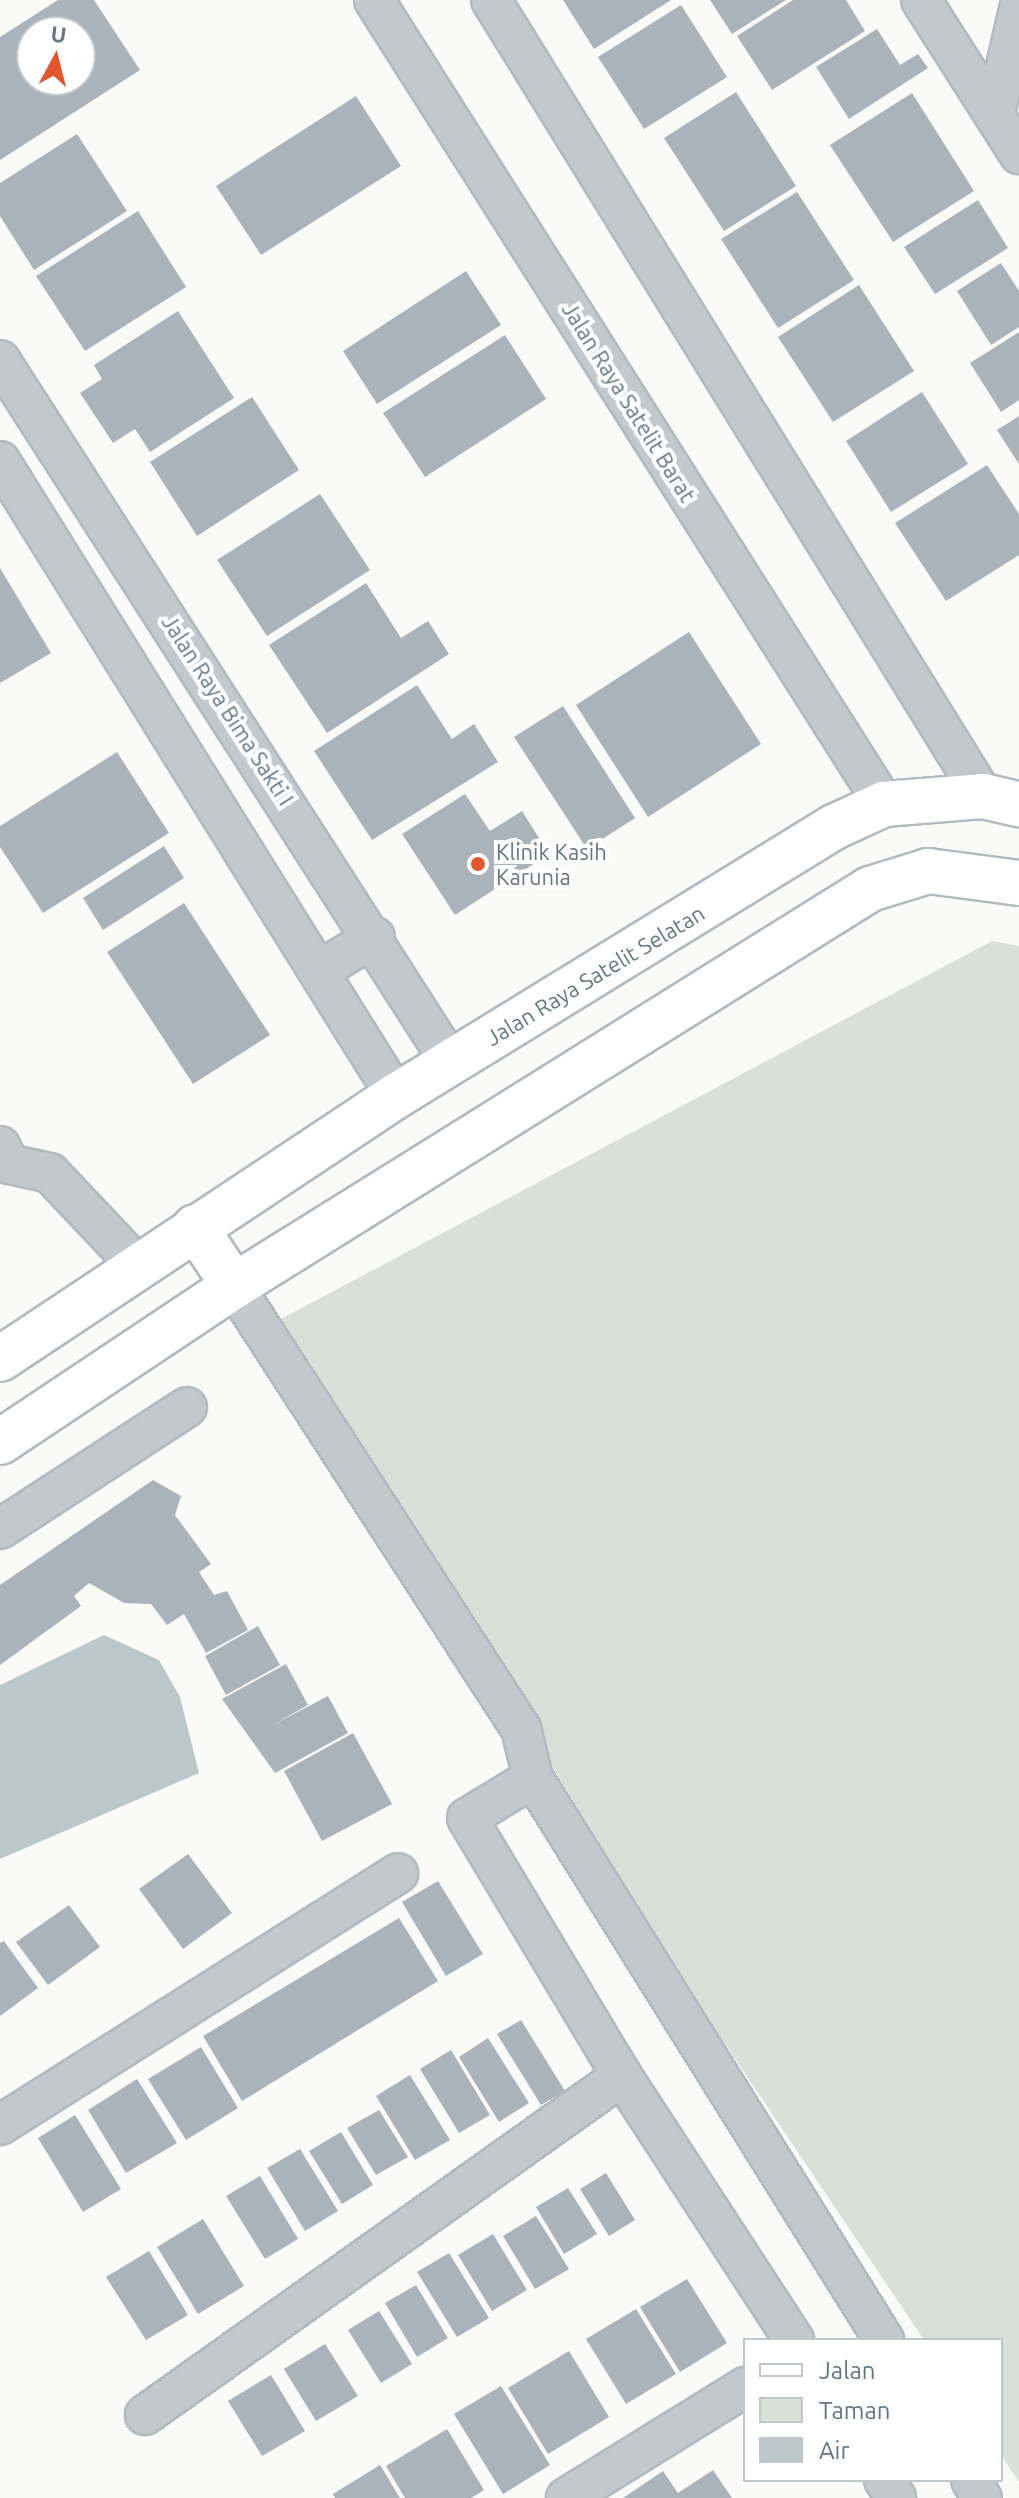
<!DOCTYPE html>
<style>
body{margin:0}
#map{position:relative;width:1019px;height:2498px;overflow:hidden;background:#fafaf8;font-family:Ubuntu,sans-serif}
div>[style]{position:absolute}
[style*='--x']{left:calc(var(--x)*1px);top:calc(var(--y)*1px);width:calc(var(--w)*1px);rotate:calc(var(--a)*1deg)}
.green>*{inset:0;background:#dadfd7}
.water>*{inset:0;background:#bbc7cb}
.building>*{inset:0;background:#aab3b9}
.roads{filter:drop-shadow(2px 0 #b3babf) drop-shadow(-2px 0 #b3babf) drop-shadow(0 2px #b3babf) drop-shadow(0 -2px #b3babf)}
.street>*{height:38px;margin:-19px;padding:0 19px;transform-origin:19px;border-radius:19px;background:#c3c8cc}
.secondary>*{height:44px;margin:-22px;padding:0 22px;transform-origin:22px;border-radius:22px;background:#fff}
.dots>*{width:22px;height:22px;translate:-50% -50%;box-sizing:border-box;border:4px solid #fff;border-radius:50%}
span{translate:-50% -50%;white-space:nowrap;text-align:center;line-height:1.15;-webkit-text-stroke:8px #fff;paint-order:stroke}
.street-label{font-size:22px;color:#657683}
.poi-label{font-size:22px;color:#657683}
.left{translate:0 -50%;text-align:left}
.legend{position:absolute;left:743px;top:2338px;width:260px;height:144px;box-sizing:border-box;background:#fff;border:2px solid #c1c8cd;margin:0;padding:10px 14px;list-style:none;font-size:24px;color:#657683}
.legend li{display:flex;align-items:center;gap:16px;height:40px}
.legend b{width:40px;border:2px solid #c1c8cd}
.north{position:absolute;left:16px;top:16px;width:80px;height:80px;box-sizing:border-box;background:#fff;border:2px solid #c1c8cd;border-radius:50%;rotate:7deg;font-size:22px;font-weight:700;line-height:32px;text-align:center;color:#657683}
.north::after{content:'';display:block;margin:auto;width:28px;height:36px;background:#e4572e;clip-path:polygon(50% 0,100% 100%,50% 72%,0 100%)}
</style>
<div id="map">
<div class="green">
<div style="clip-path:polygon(992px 941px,1019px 946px,1019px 2482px,1001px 2455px,1001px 2340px,924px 2340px,688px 1989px,279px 1320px)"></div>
</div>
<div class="water">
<div style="clip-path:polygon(104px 1635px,159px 1660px,180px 1697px,199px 1773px,0 1859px,0 1685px)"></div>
</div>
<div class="building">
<div style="clip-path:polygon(evenodd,58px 0,94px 0,140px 70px,0 160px,0 37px,58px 0,32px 32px,80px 32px,80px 80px,32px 80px,32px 32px)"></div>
<div style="clip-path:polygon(563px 0,671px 0,594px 49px)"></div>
<div style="clip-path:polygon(710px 0,786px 0,732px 34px)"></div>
<div style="clip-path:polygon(793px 0,846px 0,865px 31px,772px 90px,737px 36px)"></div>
<div style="clip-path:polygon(681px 5px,727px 77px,644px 129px,598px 57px)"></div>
<div style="clip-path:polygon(877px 29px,900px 65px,918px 54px,928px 68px,849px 119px,816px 67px)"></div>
<div style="clip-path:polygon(736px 92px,796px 186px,724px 231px,664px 138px)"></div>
<div style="clip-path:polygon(912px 93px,974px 191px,893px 242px,830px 145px)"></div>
<div style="clip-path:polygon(356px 96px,401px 166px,261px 255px,216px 186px)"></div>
<div style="clip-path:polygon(77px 134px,127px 211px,34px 270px,0 216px,0 183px)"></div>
<div style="clip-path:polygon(797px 192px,854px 280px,778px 328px,721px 239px)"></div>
<div style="clip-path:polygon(978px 200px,1008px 248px,935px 294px,904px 247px)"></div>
<div style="clip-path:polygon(138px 211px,186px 287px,85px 351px,36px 276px)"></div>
<div style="clip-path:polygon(1001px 263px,1019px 291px,1019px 327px,991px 345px,957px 291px)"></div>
<div style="clip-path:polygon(466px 271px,501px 325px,377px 404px,343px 351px)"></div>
<div style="clip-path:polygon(859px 285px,914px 371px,833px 422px,778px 337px)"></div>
<div style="clip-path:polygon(178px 311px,234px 398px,150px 452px,135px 429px,113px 443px,80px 393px,102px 379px,94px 365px)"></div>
<div style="clip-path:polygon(1019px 332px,1019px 400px,1001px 412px,970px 363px)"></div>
<div style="clip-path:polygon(505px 335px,546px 399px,425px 477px,383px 413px)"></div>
<div style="clip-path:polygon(922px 392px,968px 464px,891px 512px,846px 441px)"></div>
<div style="clip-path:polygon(252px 397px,299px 470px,197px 536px,150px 462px)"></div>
<div style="clip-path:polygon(1019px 416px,1019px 464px,997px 430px)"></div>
<div style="clip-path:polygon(987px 465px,1019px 514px,1019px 555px,946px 601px,895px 523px)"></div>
<div style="clip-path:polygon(320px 494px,370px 570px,267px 636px,217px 560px)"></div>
<div style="clip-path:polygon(0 568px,51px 653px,0 683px)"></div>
<div style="clip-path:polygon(366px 583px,401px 638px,428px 621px,449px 654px,327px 733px,269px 645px)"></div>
<div style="clip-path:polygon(689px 632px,761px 744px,648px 817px,576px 705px)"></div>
<div style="clip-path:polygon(417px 685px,452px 739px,474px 724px,498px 762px,372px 840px,314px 751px)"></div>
<div style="clip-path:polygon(563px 706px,635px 818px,587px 849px,514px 737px)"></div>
<div style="clip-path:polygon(117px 752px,169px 833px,43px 913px,0 847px,0 826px)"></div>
<div style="clip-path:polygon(465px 794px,490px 831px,522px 811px,549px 854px,455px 915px,402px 834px)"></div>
<div style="clip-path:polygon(164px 846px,184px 878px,103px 930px,83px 898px)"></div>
<div style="clip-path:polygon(184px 903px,270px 1035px,193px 1084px,107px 952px)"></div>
<div style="clip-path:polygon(153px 1480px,181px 1496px,175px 1515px,211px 1564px,199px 1572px,214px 1595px,227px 1591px,248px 1630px,206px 1653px,184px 1614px,167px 1625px,151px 1604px,124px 1603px,89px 1583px,74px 1596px,81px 1606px,0 1665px,0 1585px)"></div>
<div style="clip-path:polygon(258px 1626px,280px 1665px,226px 1695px,205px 1656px)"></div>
<div style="clip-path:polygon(286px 1664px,308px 1705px,271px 1726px,328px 1696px,348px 1733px,275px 1773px,222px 1699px)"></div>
<div style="clip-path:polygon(353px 1733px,392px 1804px,322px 1841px,284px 1771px)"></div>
<div style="clip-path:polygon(188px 1854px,232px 1913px,183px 1949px,139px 1889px)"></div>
<div style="clip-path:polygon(438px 1881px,483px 1954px,446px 1976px,402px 1902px)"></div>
<div style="clip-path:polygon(69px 1905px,100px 1947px,48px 1985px,16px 1942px)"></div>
<div style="clip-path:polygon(399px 1918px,438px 1981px,242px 2101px,203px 2036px)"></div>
<div style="clip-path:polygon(4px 1941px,38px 1988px,0 2016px,0 1943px)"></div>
<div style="clip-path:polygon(521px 2020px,565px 2091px,541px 2105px,497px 2034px)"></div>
<div style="clip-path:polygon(488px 2038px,529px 2103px,499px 2122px,459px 2057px)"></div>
<div style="clip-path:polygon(201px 2047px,238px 2108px,186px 2140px,148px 2079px)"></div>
<div style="clip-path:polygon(451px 2050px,490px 2115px,459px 2133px,420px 2069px)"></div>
<div style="clip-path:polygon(410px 2075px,450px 2140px,415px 2160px,376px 2096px)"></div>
<div style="clip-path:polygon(137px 2079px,177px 2143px,126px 2173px,88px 2110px)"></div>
<div style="clip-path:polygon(379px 2110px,408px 2157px,376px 2175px,347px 2128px)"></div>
<div style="clip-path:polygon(75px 2115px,121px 2189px,83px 2212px,38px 2138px)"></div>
<div style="clip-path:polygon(341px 2132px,373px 2185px,342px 2204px,309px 2151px)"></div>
<div style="clip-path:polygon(300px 2149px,338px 2211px,305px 2231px,267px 2168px)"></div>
<div style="clip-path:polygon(606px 2173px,635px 2220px,609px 2236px,580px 2189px)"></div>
<div style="clip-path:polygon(260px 2176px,298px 2239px,265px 2259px,226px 2196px)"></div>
<div style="clip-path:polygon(568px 2188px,597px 2234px,564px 2254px,536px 2207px)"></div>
<div style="clip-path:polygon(536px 2216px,569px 2269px,535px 2289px,503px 2236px)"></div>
<div style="clip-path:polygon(203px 2219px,244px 2286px,198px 2314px,157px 2247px)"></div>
<div style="clip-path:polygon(493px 2234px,527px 2290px,492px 2311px,458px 2255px)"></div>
<div style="clip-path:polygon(149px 2251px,188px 2315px,146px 2340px,106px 2277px)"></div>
<div style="clip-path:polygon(449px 2253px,489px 2318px,457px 2337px,417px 2272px)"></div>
<div style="clip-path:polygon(687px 2279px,727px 2343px,680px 2372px,640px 2307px)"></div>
<div style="clip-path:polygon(416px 2285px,448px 2338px,417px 2357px,385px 2303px)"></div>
<div style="clip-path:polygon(636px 2309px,676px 2374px,626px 2404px,586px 2339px)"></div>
<div style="clip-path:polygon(379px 2311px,412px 2364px,381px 2383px,348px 2330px)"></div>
<div style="clip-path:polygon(325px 2344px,358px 2396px,316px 2421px,284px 2369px)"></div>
<div style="clip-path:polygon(569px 2351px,609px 2417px,548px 2454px,508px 2388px)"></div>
<div style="clip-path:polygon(271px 2375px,305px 2431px,262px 2456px,228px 2401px)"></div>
<div style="clip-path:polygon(501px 2386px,550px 2465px,503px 2494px,454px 2414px)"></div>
<div style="clip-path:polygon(447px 2429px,484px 2490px,471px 2498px,405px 2498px,386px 2466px)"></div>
<div style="clip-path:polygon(380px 2465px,400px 2498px,335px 2498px,333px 2494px)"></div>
<div style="clip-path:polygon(713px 2470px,732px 2498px,623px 2498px,663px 2471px,678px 2493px)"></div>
</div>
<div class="roads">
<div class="street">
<div style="--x:374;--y:0;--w:952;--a:57.61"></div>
<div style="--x:491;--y:0;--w:936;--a:58.28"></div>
<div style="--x:921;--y:0;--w:183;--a:57.5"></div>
<div style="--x:995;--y:114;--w:108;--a:-77.1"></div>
<div style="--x:0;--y:360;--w:835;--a:57.32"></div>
<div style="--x:0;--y:461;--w:748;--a:58.05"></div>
<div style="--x:320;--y:970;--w:64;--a:-31"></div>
<div style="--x:0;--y:1146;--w:20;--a:63"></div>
<div style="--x:9;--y:1164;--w:42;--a:12.4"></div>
<div style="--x:50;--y:1173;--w:127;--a:46.6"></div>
<div style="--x:234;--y:1286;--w:528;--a:57.06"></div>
<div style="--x:521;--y:1729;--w:50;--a:76.2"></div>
<div style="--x:533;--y:1778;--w:663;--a:58.01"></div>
<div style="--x:0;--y:1529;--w:223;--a:-33.1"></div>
<div style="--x:533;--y:1778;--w:77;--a:148.8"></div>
<div style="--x:467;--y:1818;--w:301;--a:59"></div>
<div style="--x:622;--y:2076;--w:315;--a:56.9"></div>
<div style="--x:0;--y:2125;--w:471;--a:-32.3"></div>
<div style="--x:145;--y:2415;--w:585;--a:-35.4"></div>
<div style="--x:884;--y:2480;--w:22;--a:56"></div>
<div style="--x:971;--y:2480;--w:21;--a:59"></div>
<div style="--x:566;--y:2498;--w:211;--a:-31.8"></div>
</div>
<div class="secondary">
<div style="--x:195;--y:1227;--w:71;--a:56.5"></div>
<div style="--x:0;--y:1359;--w:475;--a:-33.6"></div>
<div style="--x:396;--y:1096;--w:514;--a:-31.56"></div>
<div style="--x:834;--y:827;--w:55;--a:-24.7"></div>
<div style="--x:884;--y:804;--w:99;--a:-4.6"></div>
<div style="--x:983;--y:796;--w:37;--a:13"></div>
<div style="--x:0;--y:1442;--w:281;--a:-33.7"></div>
<div style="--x:234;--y:1286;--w:750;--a:-31.97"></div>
<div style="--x:870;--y:889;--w:61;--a:-17.2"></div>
<div style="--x:928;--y:871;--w:92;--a:7.5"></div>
</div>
</div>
<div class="dots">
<div style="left:478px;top:864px;background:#e4572e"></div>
</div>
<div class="street-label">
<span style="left:629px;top:402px;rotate:58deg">Jalan Raya Satelit Barat</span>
<span style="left:228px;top:710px;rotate:57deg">Jalan Raya Bima Sakti I</span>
<span style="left:595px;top:975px;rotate:-31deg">Jalan Raya Satelit Selatan</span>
</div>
<div class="poi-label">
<span class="left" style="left:496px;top:864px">Klinik Kasih<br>Karunia</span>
</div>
<ul class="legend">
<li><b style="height:10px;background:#fff"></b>Jalan</li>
<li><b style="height:22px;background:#dadfd7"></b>Taman</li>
<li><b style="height:22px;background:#bbc7cb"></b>Air</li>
</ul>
<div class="north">U</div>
</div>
